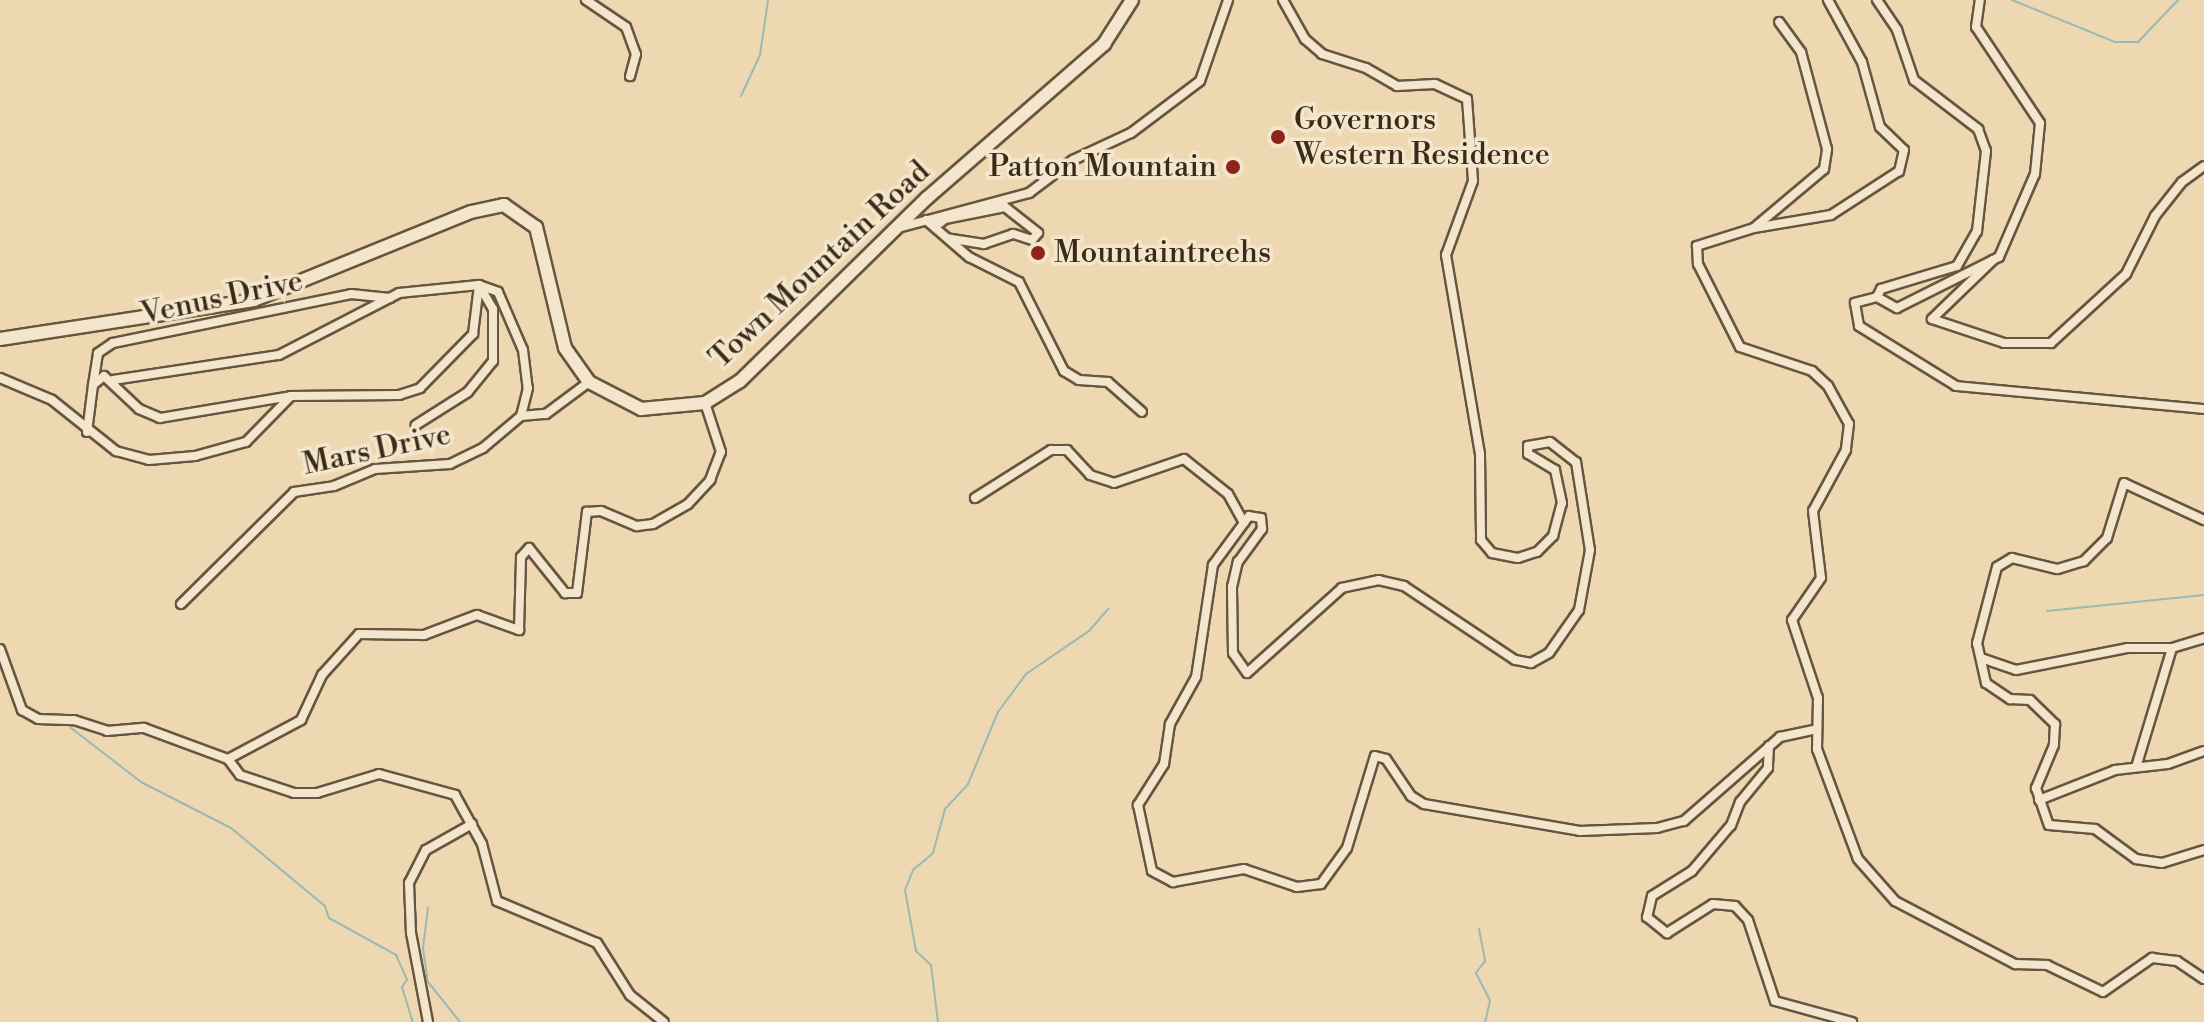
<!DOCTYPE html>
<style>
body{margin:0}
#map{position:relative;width:2204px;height:1022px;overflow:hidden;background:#edd8b2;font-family:"Libre Bodoni",serif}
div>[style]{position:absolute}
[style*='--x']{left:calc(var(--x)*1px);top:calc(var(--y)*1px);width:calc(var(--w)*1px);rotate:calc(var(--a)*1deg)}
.stream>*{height:2px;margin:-1px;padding:0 1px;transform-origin:1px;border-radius:1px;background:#9ab9b3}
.roads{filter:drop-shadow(2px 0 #67563f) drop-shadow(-2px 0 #67563f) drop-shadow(0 2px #67563f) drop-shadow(0 -2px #67563f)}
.street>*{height:8px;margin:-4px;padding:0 4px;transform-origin:4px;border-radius:4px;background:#f3e6cd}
.secondary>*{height:12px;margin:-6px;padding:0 6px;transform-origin:6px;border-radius:6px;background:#f3e6cd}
.dots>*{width:22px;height:22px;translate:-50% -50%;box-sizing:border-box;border:4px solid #f3e6cd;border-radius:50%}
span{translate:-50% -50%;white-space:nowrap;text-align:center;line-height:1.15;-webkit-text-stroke:7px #f3e6cd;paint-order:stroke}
.poi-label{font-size:30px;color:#3a2b19}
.left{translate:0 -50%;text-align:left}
.right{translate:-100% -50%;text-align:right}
.street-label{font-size:30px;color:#3a2b19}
</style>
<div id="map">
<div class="stream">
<div style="--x:2012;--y:0;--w:111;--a:22.2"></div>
<div style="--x:2115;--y:42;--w:23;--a:0"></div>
<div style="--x:2138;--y:42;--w:58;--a:-46.4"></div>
<div style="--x:741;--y:96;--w:45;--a:-65.1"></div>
<div style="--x:760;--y:55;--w:56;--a:-81.7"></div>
<div style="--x:2047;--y:611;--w:158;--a:-5.8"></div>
<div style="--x:71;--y:728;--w:88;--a:37.6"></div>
<div style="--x:141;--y:782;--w:101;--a:27.1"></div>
<div style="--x:231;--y:828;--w:122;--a:39.7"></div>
<div style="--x:325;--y:906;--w:13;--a:72"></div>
<div style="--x:329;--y:918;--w:77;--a:28.9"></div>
<div style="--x:396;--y:955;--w:27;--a:66"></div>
<div style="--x:407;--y:980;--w:9;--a:126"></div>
<div style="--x:402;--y:987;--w:37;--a:73"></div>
<div style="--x:428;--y:908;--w:40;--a:97.1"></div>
<div style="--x:423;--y:948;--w:34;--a:82"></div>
<div style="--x:428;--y:982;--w:51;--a:51.3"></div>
<div style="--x:1479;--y:929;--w:33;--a:79"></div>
<div style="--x:1485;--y:961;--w:15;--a:127"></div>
<div style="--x:1476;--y:973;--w:31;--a:63"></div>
<div style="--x:1490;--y:1001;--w:22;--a:103"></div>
<div style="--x:938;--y:1022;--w:57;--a:-97"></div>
<div style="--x:931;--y:965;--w:21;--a:-137"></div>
<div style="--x:916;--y:951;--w:62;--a:-100.2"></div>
<div style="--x:905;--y:890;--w:22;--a:-68"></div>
<div style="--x:913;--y:870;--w:26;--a:-40"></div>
<div style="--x:933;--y:853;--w:46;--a:-74.7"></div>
<div style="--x:945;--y:809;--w:34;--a:-47"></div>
<div style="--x:968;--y:784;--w:78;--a:-67.4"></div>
<div style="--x:998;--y:712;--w:47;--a:-53.6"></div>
<div style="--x:1026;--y:674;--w:76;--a:-34.3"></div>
<div style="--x:1089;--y:631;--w:30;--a:-49"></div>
</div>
<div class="roads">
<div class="street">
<div style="--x:586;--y:0;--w:48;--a:34"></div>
<div style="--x:626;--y:27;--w:29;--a:70"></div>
<div style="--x:636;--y:54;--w:23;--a:105"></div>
<div style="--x:1283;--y:0;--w:45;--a:60.6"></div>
<div style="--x:1305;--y:39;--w:23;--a:41"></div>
<div style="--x:1322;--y:54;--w:46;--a:17.7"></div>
<div style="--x:1366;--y:68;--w:36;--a:30"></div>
<div style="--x:1397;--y:86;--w:38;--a:-3"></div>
<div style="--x:1435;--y:84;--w:35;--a:25"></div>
<div style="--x:1467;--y:99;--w:82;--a:85.8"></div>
<div style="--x:1473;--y:181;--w:79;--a:110"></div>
<div style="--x:1446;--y:255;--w:202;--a:80.3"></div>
<div style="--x:1480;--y:454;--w:86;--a:89.3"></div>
<div style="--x:1481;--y:540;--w:17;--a:50"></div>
<div style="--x:1492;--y:553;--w:26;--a:11"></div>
<div style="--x:1518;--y:558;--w:20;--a:-18"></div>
<div style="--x:1537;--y:552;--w:23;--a:-45"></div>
<div style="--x:1553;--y:536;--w:34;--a:-75"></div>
<div style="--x:1562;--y:503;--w:34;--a:-102"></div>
<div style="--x:1555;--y:470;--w:31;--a:-149"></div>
<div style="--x:1528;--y:454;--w:8;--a:-90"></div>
<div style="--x:1528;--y:446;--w:22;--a:-10"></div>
<div style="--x:1550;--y:442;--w:33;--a:38"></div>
<div style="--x:1576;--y:462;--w:89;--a:81"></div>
<div style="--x:1590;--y:550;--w:61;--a:100.4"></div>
<div style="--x:1579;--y:610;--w:52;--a:124.9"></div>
<div style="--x:1549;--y:653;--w:21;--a:151"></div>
<div style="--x:1531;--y:663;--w:16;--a:-169"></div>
<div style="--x:1515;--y:660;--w:133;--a:-146.3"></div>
<div style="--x:1404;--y:586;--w:26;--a:-167"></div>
<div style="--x:1379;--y:580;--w:38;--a:168"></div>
<div style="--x:1342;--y:588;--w:127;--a:138.2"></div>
<div style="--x:1247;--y:673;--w:24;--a:-125"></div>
<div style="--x:1233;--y:653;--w:66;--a:-90.9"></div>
<div style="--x:1232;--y:587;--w:26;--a:-77"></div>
<div style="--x:1238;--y:562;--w:41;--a:-54"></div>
<div style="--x:1262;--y:529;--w:11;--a:-95"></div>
<div style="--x:1261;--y:518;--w:12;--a:-171"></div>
<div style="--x:1249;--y:516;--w:61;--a:126.3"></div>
<div style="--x:1213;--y:565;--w:113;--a:98.6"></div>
<div style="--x:1196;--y:677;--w:54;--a:119"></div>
<div style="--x:1170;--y:724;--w:40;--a:98.5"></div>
<div style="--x:1164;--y:764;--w:49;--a:122.4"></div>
<div style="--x:1138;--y:805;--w:67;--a:78"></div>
<div style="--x:1152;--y:871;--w:24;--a:28"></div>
<div style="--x:1173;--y:882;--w:72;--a:-10.4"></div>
<div style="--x:1244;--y:869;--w:56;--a:18.8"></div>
<div style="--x:1297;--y:887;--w:24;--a:-7"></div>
<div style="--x:1321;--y:884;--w:44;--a:-54.2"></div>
<div style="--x:1347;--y:848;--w:96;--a:-73.1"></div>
<div style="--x:1375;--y:756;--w:11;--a:15"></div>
<div style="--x:1386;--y:759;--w:45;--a:56"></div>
<div style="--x:1411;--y:796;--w:15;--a:32"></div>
<div style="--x:1424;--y:804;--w:158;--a:9.8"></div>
<div style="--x:1580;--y:831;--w:77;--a:-2.2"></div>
<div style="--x:1657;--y:828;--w:28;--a:-15"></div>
<div style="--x:1684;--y:821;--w:128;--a:-41.2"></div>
<div style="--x:1780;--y:737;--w:33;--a:-12"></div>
<div style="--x:1828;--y:0;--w:71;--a:61.3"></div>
<div style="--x:1862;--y:62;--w:67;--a:74.5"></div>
<div style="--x:1880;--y:127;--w:33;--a:44"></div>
<div style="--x:1904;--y:150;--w:22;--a:103"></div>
<div style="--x:1899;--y:171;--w:81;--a:147.1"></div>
<div style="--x:1831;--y:215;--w:78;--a:170.4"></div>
<div style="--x:1754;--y:228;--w:60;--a:162.5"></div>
<div style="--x:1697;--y:246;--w:18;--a:87"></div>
<div style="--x:1698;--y:264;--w:93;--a:63.2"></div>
<div style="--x:1740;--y:347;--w:76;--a:18.4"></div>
<div style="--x:1812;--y:371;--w:22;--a:43"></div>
<div style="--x:1828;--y:386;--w:43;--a:61.1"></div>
<div style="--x:1849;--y:424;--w:26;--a:97"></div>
<div style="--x:1846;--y:450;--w:69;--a:118.4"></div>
<div style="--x:1813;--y:511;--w:67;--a:83.2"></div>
<div style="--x:1821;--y:578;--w:51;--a:124.6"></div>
<div style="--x:1792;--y:620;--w:82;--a:71.6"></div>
<div style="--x:1818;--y:698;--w:51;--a:91.1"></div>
<div style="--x:1817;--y:749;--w:117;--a:69.6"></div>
<div style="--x:1858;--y:859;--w:56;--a:48.6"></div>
<div style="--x:1895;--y:901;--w:136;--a:27.7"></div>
<div style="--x:2015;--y:964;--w:32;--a:2"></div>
<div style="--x:2047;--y:965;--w:62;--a:25.7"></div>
<div style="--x:2103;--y:992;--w:60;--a:-34.8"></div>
<div style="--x:2152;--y:958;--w:25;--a:7"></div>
<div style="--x:2177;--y:961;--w:32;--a:34"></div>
<div style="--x:1877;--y:0;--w:36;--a:56"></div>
<div style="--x:1897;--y:30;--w:53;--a:71.2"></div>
<div style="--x:1914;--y:80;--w:81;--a:37.4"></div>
<div style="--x:1978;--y:129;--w:23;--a:70"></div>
<div style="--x:1986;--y:151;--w:81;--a:96.4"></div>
<div style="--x:1977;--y:231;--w:40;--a:119.7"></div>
<div style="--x:1957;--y:266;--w:79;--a:163.2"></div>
<div style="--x:1881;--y:289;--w:9;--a:117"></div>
<div style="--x:926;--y:220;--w:57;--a:40.7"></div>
<div style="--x:969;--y:257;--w:56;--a:26.6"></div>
<div style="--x:1019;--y:282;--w:100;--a:63.2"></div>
<div style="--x:1064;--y:371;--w:17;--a:31"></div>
<div style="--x:1079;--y:380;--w:29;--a:4"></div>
<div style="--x:1108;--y:382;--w:45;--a:41.4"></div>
<div style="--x:935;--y:227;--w:13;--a:-39"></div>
<div style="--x:945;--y:219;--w:61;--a:-11.3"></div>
<div style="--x:1005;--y:207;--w:42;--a:38.2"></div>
<div style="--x:1038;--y:233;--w:9;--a:131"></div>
<div style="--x:1032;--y:240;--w:20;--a:-162"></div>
<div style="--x:1013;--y:234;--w:31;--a:161"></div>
<div style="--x:984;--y:244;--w:36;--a:-171"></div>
<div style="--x:1755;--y:227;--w:90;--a:-40"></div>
<div style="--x:1824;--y:169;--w:20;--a:-81"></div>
<div style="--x:1827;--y:149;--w:100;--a:-105"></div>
<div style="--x:1801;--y:52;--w:37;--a:-126"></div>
<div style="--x:898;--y:228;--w:136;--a:-15"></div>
<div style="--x:1029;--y:193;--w:55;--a:-36.9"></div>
<div style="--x:1073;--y:160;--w:64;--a:-25"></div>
<div style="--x:1131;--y:133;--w:86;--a:-37"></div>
<div style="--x:1200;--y:81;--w:86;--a:-70.9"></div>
<div style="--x:1993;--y:260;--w:85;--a:136"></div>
<div style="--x:1932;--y:319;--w:76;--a:18.4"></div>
<div style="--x:2004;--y:343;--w:47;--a:0"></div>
<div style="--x:2051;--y:343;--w:102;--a:-42.6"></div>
<div style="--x:2126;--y:274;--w:65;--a:-63.4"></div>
<div style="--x:2155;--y:216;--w:43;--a:-51.5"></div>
<div style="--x:2182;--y:182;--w:27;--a:-36"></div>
<div style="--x:1877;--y:297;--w:23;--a:29"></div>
<div style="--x:1897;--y:308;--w:114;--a:-26.6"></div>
<div style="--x:1999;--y:257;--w:90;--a:-66.6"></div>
<div style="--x:2035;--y:174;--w:51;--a:-84.4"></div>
<div style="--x:2040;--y:123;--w:115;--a:-123.7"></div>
<div style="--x:1976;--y:27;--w:27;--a:-82"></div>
<div style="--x:1877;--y:297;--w:23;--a:165"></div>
<div style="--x:1855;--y:303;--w:23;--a:80"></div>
<div style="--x:1859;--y:326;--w:114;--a:31.7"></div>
<div style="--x:1956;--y:386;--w:249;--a:5.3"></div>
<div style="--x:0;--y:378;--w:56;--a:22.9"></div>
<div style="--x:52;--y:400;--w:82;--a:38.6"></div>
<div style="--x:116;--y:451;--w:34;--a:15"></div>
<div style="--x:149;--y:460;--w:46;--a:-5"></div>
<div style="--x:195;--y:456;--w:53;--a:-15.4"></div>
<div style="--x:246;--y:442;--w:64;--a:-45.6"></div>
<div style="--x:291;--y:396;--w:108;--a:-0.5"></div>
<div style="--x:399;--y:395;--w:22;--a:-18"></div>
<div style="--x:420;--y:388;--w:76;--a:-45.5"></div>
<div style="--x:473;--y:334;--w:49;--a:-83"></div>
<div style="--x:479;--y:285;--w:20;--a:20"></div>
<div style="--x:498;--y:292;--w:63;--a:66.7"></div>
<div style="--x:523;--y:350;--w:38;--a:83"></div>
<div style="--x:528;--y:388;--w:29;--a:104"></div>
<div style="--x:113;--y:380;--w:168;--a:-8.6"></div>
<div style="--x:279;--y:355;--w:135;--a:-27.3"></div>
<div style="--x:399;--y:293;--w:80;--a:-5.7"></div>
<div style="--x:479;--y:285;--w:28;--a:60"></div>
<div style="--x:493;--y:309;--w:52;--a:90"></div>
<div style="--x:493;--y:361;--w:40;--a:129"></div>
<div style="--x:468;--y:392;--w:62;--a:147.6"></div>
<div style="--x:93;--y:385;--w:32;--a:-81"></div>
<div style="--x:98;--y:353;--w:18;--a:-34"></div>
<div style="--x:113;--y:343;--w:243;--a:-11.6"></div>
<div style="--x:351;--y:294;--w:39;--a:6"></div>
<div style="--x:521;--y:416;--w:25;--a:-5"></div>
<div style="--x:546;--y:414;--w:54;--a:-36.7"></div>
<div style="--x:87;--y:432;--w:47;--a:-82.7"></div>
<div style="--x:93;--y:385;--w:14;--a:-39"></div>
<div style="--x:104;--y:376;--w:48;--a:43.3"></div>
<div style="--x:139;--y:409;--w:23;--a:23"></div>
<div style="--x:160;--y:418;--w:133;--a:-9.5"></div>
<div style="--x:975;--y:498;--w:90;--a:-32.3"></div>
<div style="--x:1051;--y:450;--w:16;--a:0"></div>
<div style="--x:1067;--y:450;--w:34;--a:47"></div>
<div style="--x:1090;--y:475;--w:25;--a:18"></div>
<div style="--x:1114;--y:483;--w:74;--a:-18.9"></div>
<div style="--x:1184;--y:459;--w:56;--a:38.5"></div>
<div style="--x:1228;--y:494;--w:33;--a:61"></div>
<div style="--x:2204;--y:520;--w:88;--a:-155.2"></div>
<div style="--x:2124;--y:483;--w:58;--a:107.2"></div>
<div style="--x:2107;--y:538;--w:33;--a:135"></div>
<div style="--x:2084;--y:561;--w:28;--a:163"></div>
<div style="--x:2057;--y:569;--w:46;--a:-166.3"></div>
<div style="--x:2012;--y:558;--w:17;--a:149"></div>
<div style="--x:1997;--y:567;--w:79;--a:104.7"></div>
<div style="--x:1977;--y:643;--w:41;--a:77.3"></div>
<div style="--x:1986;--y:683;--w:29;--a:34"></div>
<div style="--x:2010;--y:699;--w:20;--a:3"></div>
<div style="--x:2030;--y:700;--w:35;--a:44"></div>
<div style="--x:2055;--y:724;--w:21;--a:93"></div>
<div style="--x:2054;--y:745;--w:47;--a:112.7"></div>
<div style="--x:2036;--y:788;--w:39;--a:71"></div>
<div style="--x:2049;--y:825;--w:46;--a:5"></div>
<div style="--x:2095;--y:829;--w:51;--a:36.2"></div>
<div style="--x:2136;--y:859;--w:26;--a:9"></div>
<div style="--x:2162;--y:863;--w:44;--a:-17.2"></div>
<div style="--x:181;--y:604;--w:159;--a:-44.7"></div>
<div style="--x:294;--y:492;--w:40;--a:-8.5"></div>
<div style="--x:334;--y:486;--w:44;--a:-22.5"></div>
<div style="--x:375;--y:469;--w:75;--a:-3.8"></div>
<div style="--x:450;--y:464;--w:37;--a:-26"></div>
<div style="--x:483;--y:448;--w:50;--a:-40.1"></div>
<div style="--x:0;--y:649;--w:65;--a:70.2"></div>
<div style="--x:22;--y:710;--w:18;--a:29"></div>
<div style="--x:38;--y:719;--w:36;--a:2"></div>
<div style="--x:74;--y:720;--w:35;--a:18"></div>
<div style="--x:107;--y:731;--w:37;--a:-5"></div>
<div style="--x:144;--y:728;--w:90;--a:20.3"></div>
<div style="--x:1981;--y:658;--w:37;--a:19"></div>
<div style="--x:2016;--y:670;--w:113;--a:-11.2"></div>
<div style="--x:2127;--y:648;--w:45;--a:0"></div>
<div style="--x:2172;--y:648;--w:34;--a:-17"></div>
<div style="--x:1769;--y:746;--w:22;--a:93"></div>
<div style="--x:1768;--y:768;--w:44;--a:129.5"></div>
<div style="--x:1740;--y:802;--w:25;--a:111"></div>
<div style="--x:1731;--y:825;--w:60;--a:130.3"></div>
<div style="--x:1692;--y:871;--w:47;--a:148"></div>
<div style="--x:1652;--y:896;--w:22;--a:103"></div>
<div style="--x:1647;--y:917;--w:26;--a:39"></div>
<div style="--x:1667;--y:933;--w:54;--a:-32.2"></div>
<div style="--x:1713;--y:904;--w:22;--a:5"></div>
<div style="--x:1735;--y:906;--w:19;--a:47"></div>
<div style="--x:1748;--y:920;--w:85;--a:71.6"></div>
<div style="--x:1775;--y:1001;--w:80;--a:15.3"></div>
<div style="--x:228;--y:759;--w:83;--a:-28.1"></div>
<div style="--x:301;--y:720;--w:50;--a:-65"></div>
<div style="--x:322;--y:675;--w:55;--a:-47.9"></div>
<div style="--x:359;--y:634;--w:65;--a:0.9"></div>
<div style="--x:424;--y:635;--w:57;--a:-20.7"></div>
<div style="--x:477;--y:615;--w:45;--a:19.7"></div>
<div style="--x:519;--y:630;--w:73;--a:-88.4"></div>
<div style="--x:521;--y:557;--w:12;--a:-48"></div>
<div style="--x:529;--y:548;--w:58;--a:51.3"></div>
<div style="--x:565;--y:593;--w:12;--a:0"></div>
<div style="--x:577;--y:593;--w:82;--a:-83"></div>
<div style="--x:587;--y:512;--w:14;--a:-4"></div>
<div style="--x:601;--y:511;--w:39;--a:23"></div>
<div style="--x:637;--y:526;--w:16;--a:-7"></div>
<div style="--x:653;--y:524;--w:40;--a:-29.7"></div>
<div style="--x:688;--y:504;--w:33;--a:-47"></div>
<div style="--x:710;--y:480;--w:30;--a:-69"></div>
<div style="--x:721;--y:452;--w:52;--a:-108.1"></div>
<div style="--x:228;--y:759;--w:20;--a:53"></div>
<div style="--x:240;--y:775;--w:57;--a:18.4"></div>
<div style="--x:294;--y:793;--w:23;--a:0"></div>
<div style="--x:317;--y:793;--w:65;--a:-17"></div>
<div style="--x:379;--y:774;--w:79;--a:15.4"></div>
<div style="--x:455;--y:795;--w:56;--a:61.1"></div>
<div style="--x:482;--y:844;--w:59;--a:75.3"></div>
<div style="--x:497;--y:901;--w:108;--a:22.8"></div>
<div style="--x:597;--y:943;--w:62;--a:57.6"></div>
<div style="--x:630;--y:995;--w:43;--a:38.5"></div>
<div style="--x:2137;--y:764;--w:121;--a:-73.2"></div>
<div style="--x:2039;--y:800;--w:82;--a:-21.5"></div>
<div style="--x:2115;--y:770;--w:53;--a:-6.5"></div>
<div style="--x:2168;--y:764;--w:38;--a:-20"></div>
<div style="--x:428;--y:1022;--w:91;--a:-100.8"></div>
<div style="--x:411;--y:933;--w:50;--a:-92.3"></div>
<div style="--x:409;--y:883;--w:37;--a:-63"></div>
<div style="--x:426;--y:850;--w:53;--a:-29.5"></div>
</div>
<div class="secondary">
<div style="--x:0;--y:339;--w:257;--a:-8.7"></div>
<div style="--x:254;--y:300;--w:234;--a:-22.1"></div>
<div style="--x:471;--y:212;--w:34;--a:-12"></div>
<div style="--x:504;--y:205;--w:39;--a:35"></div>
<div style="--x:536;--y:227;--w:124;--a:76.5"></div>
<div style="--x:565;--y:348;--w:42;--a:54.8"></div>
<div style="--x:589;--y:382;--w:59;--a:27.4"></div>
<div style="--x:641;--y:409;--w:64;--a:-5.4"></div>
<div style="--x:705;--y:403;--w:41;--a:-32.2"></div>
<div style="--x:740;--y:381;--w:262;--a:-44.4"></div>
<div style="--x:927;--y:198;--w:235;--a:-41"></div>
<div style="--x:1104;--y:44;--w:52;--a:-57.5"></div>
</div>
</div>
<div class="dots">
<div style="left:1278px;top:137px;background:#8f2418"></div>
<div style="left:1233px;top:167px;background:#8f2418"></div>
<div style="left:1038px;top:253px;background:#8f2418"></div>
</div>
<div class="poi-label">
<span class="left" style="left:1294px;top:137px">Governors<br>Western Residence</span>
<span class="right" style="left:1217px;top:167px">Patton Mountain</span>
<span class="left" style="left:1054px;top:253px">Mountaintreehs</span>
</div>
<div class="street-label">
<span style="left:820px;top:265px;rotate:-43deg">Town Mountain Road</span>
<span style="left:222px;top:298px;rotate:-12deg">Venus Drive</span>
<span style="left:377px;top:450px;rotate:-12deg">Mars Drive</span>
</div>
</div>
